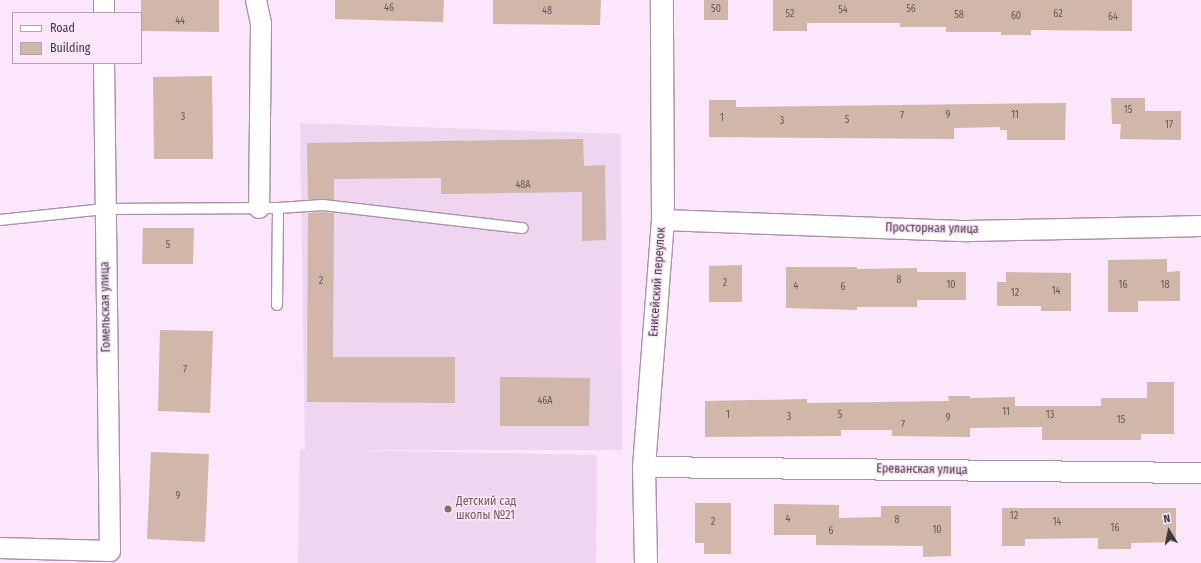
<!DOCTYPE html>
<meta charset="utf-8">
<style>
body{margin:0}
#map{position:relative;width:1201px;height:563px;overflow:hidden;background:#fbe6fb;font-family:"Fira Sans Condensed",sans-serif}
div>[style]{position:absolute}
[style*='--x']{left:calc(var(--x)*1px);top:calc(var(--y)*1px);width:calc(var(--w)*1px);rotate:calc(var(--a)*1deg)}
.built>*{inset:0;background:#efd5ef}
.building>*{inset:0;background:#d0b7a9}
.roads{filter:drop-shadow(1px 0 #a794a7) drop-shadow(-1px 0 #a794a7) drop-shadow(0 1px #a794a7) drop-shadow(0 -1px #a794a7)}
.service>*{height:10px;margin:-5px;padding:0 5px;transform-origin:5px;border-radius:5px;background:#fff}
.minor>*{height:20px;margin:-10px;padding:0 10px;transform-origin:10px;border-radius:10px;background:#fff}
.tertiary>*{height:22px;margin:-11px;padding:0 11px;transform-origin:11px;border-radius:11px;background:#fff}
.dots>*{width:11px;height:11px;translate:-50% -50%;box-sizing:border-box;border:2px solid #fbe6fb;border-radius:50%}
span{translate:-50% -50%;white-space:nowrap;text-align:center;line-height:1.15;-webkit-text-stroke:3px #fbe6fb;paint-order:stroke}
.number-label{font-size:10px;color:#65585b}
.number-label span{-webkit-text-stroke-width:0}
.street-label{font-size:12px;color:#413941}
.education-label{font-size:12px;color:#785e54}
.left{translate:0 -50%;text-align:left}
.legend{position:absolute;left:12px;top:12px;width:130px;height:52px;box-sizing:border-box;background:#fbe6fb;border:1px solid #b1a1b1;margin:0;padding:5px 7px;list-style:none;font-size:12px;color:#413941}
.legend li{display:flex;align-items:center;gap:8px;height:20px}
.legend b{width:20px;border:1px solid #b1a1b1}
.north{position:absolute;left:1149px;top:511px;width:40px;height:40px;-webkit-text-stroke:3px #fbe6fb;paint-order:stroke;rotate:350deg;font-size:11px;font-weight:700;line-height:16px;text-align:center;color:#413941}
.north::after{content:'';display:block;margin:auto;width:14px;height:18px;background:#413941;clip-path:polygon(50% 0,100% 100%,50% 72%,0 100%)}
</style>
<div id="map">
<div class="built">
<div style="clip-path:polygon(300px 123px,621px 134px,622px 450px,340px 450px,597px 455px,596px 563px,298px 563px,300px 449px,305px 449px)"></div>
</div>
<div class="building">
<div style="clip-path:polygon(141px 0,219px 0,219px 32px,141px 31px)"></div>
<div style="clip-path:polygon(335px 0,444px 0,443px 22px,335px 19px)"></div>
<div style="clip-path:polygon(493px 0,601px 0,600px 25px,493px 24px)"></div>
<div style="clip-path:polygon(704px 0,728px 0,728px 20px,704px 20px)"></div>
<div style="clip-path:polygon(773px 0,1132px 0,1132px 31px,1031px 30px,1031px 35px,1001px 35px,1001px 32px,946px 32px,946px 27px,900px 27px,900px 23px,807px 23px,807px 31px,773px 31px)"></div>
<div style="clip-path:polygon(212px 76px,213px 159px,154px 159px,153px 77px)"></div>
<div style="clip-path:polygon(1111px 98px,1145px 98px,1145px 111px,1181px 111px,1181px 140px,1120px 139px,1121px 124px,1112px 124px)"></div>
<div style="clip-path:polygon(709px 100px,736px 100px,736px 107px,1066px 103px,1065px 140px,1007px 140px,1007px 130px,1000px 130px,1000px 127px,954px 128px,954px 139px,709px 137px)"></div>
<div style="clip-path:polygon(583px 139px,584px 166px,605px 165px,606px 240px,582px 241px,582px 192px,441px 194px,441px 178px,334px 179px,334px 200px,308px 199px,307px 143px)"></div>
<div style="clip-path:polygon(323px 212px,334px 213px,333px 357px,455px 357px,455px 403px,307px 402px,308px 213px)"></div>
<div style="clip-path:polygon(143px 228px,194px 228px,193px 264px,142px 264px)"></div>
<div style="clip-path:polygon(1167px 259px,1167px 272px,1180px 271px,1180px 301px,1138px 301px,1138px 312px,1108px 312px,1108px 260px)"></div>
<div style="clip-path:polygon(742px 265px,742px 302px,709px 302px,709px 266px)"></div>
<div style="clip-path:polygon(786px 267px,857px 267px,857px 269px,917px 268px,917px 272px,966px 272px,966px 300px,917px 300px,917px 307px,857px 307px,857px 310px,786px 308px)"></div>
<div style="clip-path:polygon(1006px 272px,1071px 273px,1071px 311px,1041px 311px,1041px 306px,997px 306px,997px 282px,1006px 282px)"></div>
<div style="clip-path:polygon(160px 330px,213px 331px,210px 413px,158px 411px)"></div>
<div style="clip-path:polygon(500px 377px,590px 378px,589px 426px,500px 426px)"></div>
<div style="clip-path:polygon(1147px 382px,1174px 382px,1174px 434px,1141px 434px,1141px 440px,1042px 440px,1042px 427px,970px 428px,970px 437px,892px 436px,892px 430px,841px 430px,841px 436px,705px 437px,705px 401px,807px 399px,807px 403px,949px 401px,948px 396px,970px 396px,970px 398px,1015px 397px,1015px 406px,1101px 406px,1101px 398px,1147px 398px)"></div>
<div style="clip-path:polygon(151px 452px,209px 454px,205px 542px,147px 539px)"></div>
<div style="clip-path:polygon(695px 503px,731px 503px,731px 554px,704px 554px,704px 543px,695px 543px)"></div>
<div style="clip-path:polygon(774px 504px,839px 505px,839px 518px,881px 517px,881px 506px,951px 506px,951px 556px,923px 557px,923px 546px,816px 545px,816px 535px,774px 535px)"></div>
<div style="clip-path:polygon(1002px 508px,1176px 508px,1176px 542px,1131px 543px,1131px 549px,1098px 549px,1098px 538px,1025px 539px,1025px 546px,1002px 546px)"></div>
</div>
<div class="roads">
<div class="service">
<div style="--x:0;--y:220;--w:105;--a:-6"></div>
<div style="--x:104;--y:209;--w:174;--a:-0.3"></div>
<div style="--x:278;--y:208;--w:45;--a:-3.8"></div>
<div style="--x:323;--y:205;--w:201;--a:6.6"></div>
<div style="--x:277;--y:305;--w:97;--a:-89.4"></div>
</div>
<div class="minor">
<div style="--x:104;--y:0;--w:13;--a:90"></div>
<div style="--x:256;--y:0;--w:25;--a:78"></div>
<div style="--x:261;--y:24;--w:184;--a:90.6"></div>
<div style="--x:663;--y:220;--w:305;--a:2.1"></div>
<div style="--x:968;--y:231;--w:233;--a:-1.2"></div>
<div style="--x:644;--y:467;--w:557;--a:0.62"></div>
<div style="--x:0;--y:548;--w:110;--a:1.6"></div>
<div style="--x:110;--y:551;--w:488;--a:-90.7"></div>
</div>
<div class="tertiary">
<div style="--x:646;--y:563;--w:96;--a:-91.2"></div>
<div style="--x:644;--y:467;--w:248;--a:-85.6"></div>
<div style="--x:663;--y:220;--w:220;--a:-90.3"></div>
</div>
</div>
<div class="dots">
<div style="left:448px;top:509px;background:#8d6e63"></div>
</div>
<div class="number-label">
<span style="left:389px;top:9px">46</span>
<span style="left:716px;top:10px">50</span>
<span style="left:911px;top:10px">56</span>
<span style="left:843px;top:11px">54</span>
<span style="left:547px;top:12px">48</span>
<span style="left:790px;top:15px">52</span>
<span style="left:1058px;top:15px">62</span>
<span style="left:959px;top:16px">58</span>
<span style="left:1016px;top:17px">60</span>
<span style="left:1113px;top:18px">64</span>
<span style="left:180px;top:22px">44</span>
<span style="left:1128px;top:111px">15</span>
<span style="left:948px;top:116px">9</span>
<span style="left:1015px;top:116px">11</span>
<span style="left:902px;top:117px">7</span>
<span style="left:183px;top:118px">3</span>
<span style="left:722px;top:119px">1</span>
<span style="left:847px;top:121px">5</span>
<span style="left:782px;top:122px">3</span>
<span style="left:1169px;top:126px">17</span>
<span style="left:523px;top:186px">48А</span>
<span style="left:168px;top:246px">5</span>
<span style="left:899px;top:281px">8</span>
<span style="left:321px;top:282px">2</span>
<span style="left:725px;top:284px">2</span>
<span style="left:951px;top:286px">10</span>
<span style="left:1123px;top:286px">16</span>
<span style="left:1165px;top:286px">18</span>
<span style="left:796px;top:287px">4</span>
<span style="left:843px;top:288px">6</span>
<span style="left:1056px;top:292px">14</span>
<span style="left:1015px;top:294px">12</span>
<span style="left:185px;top:371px">7</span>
<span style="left:545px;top:402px">46А</span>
<span style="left:1006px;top:413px">11</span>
<span style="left:728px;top:416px">1</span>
<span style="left:840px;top:416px">5</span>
<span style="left:1050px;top:416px">13</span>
<span style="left:789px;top:418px">3</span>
<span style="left:948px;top:419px">9</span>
<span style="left:1121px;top:421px">15</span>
<span style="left:903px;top:426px">7</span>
<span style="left:178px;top:497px">9</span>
<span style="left:1014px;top:517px">12</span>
<span style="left:788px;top:520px">4</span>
<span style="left:897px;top:521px">8</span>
<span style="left:713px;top:523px">2</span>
<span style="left:1057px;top:523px">14</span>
<span style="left:1115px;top:529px">16</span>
<span style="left:937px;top:531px">10</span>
<span style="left:831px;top:532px">6</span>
</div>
<div class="street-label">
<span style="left:932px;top:229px;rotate:1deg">Просторная улица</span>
<span style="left:658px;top:282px;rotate:-86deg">Енисейский переулок</span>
<span style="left:106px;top:307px;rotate:-91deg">Гомельская улица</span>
<span style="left:922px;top:470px;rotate:1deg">Ереванская улица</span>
</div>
<div class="education-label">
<span class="left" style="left:456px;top:509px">Детский сад<br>школы №21</span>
</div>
<ul class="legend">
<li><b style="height:5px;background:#fff"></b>Road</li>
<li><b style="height:11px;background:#d0b7a9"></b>Building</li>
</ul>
<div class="north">N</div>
</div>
